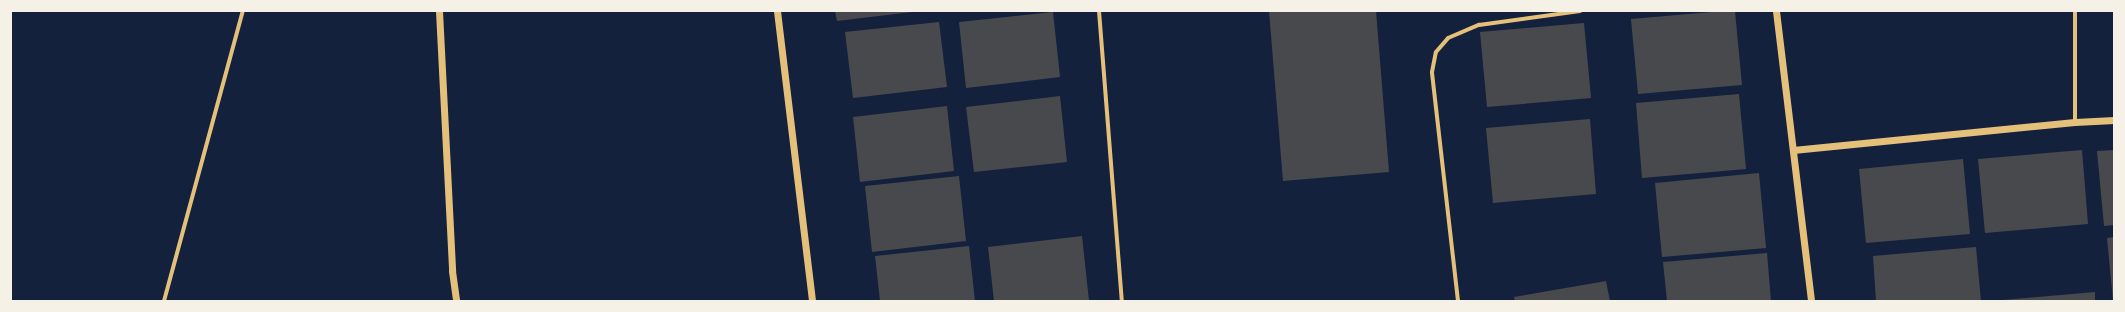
<!DOCTYPE html>
<style>
body{margin:0}
#map{position:relative;width:2125px;height:312px;overflow:hidden;background:#14213d;font-family:Georgia,serif}
div>[style]{position:absolute}
[style*='--x']{left:calc(var(--x)*1px);top:calc(var(--y)*1px);width:calc(var(--w)*1px);rotate:calc(var(--a)*1deg)}
.building>*{inset:0;background:#48494c}
.minor>*{height:4px;margin:-2px;padding:0 2px;transform-origin:2px;border-radius:2px;background:#e5c07b}
.tertiary>*{height:7px;margin:-3.5px;padding:0 3.5px;transform-origin:3.5px;border-radius:3.5px;background:#e5c07b}
span{translate:-50% -50%;white-space:nowrap;text-align:center;line-height:1.15;-webkit-text-stroke:3px #f6f1e7;paint-order:stroke}
.frame{position:absolute;inset:0;border:12px solid #f6f1e7;pointer-events:none}
</style>
<div id="map">
<div class="building">
<div style="clip-path:polygon(835px 11px,912px 11px,912px 12px,837px 21px)"></div>
<div style="clip-path:polygon(1269px 11px,1376px 11px,1389px 172px,1283px 181px)"></div>
<div style="clip-path:polygon(1723px 11px,1735px 11px,1742px 85px,1638px 94px,1631px 19px)"></div>
<div style="clip-path:polygon(1053px 12px,1060px 77px,966px 88px,959px 22px)"></div>
<div style="clip-path:polygon(939px 22px,947px 87px,853px 98px,845px 32px)"></div>
<div style="clip-path:polygon(1584px 23px,1591px 98px,1487px 107px,1480px 32px)"></div>
<div style="clip-path:polygon(1739px 94px,1746px 169px,1642px 178px,1636px 103px)"></div>
<div style="clip-path:polygon(1060px 96px,1067px 162px,974px 172px,966px 107px)"></div>
<div style="clip-path:polygon(947px 106px,954px 171px,860px 182px,853px 117px)"></div>
<div style="clip-path:polygon(1590px 119px,1596px 194px,1493px 203px,1486px 128px)"></div>
<div style="clip-path:polygon(2082px 150px,2088px 224px,1985px 233px,1978px 159px)"></div>
<div style="clip-path:polygon(2114px 150px,2114px 225px,2104px 226px,2097px 151px)"></div>
<div style="clip-path:polygon(1963px 159px,1970px 234px,1866px 243px,1859px 169px)"></div>
<div style="clip-path:polygon(1759px 173px,1766px 248px,1662px 257px,1655px 183px)"></div>
<div style="clip-path:polygon(959px 176px,966px 241px,872px 252px,865px 186px)"></div>
<div style="clip-path:polygon(1082px 236px,1089px 301px,994px 301px,988px 247px)"></div>
<div style="clip-path:polygon(2114px 237px,2114px 301px,2113px 301px,2107px 238px)"></div>
<div style="clip-path:polygon(969px 246px,975px 301px,880px 301px,875px 256px)"></div>
<div style="clip-path:polygon(1976px 247px,1981px 301px,1876px 301px,1873px 256px)"></div>
<div style="clip-path:polygon(1767px 253px,1771px 301px,1667px 301px,1663px 262px)"></div>
<div style="clip-path:polygon(1606px 281px,1610px 301px,1515px 301px,1514px 297px)"></div>
<div style="clip-path:polygon(2095px 292px,2095px 301px,2003px 301px,2003px 300px)"></div>
</div>
<div class="minor">
<div style="--x:1099;--y:11;--w:291;--a:85.5"></div>
<div style="--x:2075;--y:122;--w:111;--a:-90"></div>
<div style="--x:164;--y:301;--w:301;--a:-74.8"></div>
<div style="--x:1458;--y:301;--w:230;--a:-96.5"></div>
<div style="--x:1432;--y:72;--w:20;--a:-79"></div>
<div style="--x:1436;--y:52;--w:18;--a:-49"></div>
<div style="--x:1448;--y:38;--w:34;--a:-23"></div>
<div style="--x:1479;--y:25;--w:102;--a:-7.9"></div>
</div>
<div class="tertiary">
<div style="--x:439;--y:11;--w:260;--a:87.1"></div>
<div style="--x:452;--y:271;--w:30;--a:82"></div>
<div style="--x:777;--y:11;--w:292;--a:83.1"></div>
<div style="--x:1776;--y:11;--w:292;--a:83.1"></div>
<div style="--x:1793;--y:150;--w:283;--a:-5.7"></div>
<div style="--x:2075;--y:122;--w:39;--a:-3"></div>
</div>
<div class="frame"></div>
</div>
